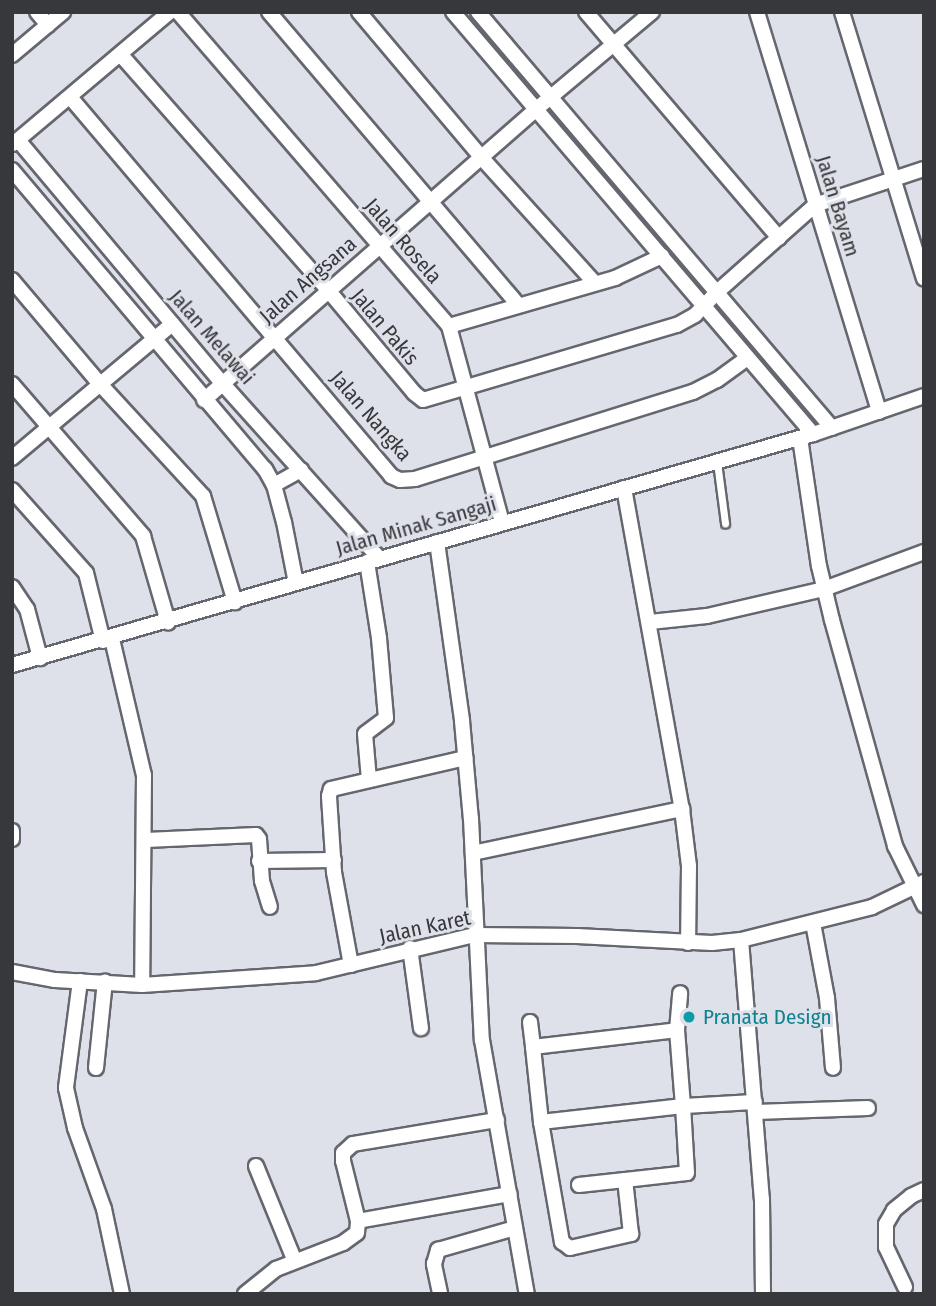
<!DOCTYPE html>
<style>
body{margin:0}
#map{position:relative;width:936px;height:1306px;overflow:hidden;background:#dfe1ea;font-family:"Fira Sans Condensed",sans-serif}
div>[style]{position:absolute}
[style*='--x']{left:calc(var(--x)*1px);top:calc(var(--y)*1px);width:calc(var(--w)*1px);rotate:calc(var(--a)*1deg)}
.roads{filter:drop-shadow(2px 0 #65676f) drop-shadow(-2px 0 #65676f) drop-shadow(0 2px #65676f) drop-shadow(0 -2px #65676f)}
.service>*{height:7px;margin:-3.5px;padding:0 3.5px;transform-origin:3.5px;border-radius:3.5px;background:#fff}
.minor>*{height:14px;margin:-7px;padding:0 7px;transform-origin:7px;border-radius:7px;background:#fff}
.dots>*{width:19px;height:19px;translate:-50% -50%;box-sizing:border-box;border:4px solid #dfe1ea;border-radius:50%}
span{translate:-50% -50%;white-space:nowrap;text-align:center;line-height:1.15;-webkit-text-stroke:6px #dfe1ea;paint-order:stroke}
.street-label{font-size:21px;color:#37383b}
.culture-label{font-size:21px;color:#0d838f}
.left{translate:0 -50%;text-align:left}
.frame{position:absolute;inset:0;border:14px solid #37383b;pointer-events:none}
</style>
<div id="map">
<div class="roads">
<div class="service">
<div style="--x:717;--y:462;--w:62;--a:82.5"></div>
</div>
<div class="minor">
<div style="--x:37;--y:12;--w:17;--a:50"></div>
<div style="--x:178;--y:12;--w:415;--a:49.2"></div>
<div style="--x:449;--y:326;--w:173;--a:-16.1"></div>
<div style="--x:615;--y:278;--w:52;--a:-25.1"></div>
<div style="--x:269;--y:12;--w:385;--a:49.6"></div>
<div style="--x:359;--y:12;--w:189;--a:49.9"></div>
<div style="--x:481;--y:157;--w:170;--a:47.9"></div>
<div style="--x:453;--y:12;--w:555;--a:49.53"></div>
<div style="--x:478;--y:12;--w:546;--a:49.6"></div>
<div style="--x:586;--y:12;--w:297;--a:49.5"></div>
<div style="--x:757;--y:12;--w:418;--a:73"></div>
<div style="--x:842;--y:12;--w:279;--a:72.9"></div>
<div style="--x:12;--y:55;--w:67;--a:-40.1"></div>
<div style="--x:121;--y:55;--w:313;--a:48.6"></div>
<div style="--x:328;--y:290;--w:134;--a:50.1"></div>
<div style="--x:414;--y:393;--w:11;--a:38"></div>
<div style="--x:423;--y:400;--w:265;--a:-16.5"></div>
<div style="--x:677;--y:325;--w:21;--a:-29"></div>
<div style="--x:695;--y:315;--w:30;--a:-46"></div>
<div style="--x:716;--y:293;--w:132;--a:-41.6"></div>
<div style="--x:815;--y:205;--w:115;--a:-18.3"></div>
<div style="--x:70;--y:97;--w:497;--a:49.7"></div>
<div style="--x:391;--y:476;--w:10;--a:24"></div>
<div style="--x:400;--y:480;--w:15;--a:-4"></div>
<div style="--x:415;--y:479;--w:291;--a:-17.4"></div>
<div style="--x:693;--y:392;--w:27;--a:-27"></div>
<div style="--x:717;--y:380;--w:37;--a:-36"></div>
<div style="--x:18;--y:140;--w:317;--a:50"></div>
<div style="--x:222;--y:383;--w:235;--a:48.1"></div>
<div style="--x:13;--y:144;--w:205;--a:-40.1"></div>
<div style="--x:12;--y:170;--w:392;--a:49.8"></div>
<div style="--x:265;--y:469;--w:18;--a:61"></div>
<div style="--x:274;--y:485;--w:38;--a:75"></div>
<div style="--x:284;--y:522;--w:62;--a:78.9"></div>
<div style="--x:12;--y:280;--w:136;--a:49.8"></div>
<div style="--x:100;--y:384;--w:152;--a:47.4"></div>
<div style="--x:203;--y:496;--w:111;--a:73.2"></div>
<div style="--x:449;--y:326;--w:204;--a:74.9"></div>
<div style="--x:12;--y:384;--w:201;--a:49.2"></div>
<div style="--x:143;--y:536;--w:90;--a:73.8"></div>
<div style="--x:204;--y:400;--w:439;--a:-41.2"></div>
<div style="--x:534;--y:111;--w:154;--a:-40"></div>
<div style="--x:800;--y:438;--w:129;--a:81.6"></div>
<div style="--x:819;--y:566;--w:56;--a:76.5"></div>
<div style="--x:832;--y:620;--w:235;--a:74.4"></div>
<div style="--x:895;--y:846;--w:66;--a:63.8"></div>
<div style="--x:12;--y:458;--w:209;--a:-39.9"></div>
<div style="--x:274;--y:485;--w:31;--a:-29"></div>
<div style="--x:624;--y:488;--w:326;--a:79.8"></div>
<div style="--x:682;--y:809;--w:57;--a:83"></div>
<div style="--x:689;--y:866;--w:77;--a:90.7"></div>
<div style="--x:12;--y:490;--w:111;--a:48.3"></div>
<div style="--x:86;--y:573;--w:70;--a:76"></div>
<div style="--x:437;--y:542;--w:181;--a:82"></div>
<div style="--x:462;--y:721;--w:98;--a:84.8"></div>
<div style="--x:471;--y:819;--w:221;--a:87.2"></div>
<div style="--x:482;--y:1040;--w:258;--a:80"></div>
<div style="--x:367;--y:562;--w:77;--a:81"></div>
<div style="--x:379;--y:638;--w:80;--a:85"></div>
<div style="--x:386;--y:718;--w:26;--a:143"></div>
<div style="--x:365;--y:734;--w:46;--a:85"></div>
<div style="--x:12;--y:587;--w:27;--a:56"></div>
<div style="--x:27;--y:609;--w:51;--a:75.1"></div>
<div style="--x:650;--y:622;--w:57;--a:-6"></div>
<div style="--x:707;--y:616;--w:120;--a:-13"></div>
<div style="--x:824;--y:589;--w:107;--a:-20.3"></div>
<div style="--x:112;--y:639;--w:140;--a:76.8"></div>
<div style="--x:144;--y:775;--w:210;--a:90.5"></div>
<div style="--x:12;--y:665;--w:834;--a:-16.09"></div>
<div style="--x:813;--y:434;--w:117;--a:-18.9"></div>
<div style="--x:12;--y:831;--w:8;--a:90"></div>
<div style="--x:146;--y:840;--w:110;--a:-2.6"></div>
<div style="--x:256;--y:835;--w:5;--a:53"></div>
<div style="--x:259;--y:839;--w:42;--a:85.9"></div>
<div style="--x:262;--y:881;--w:27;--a:73"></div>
<div style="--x:473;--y:853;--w:214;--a:-11.9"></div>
<div style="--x:259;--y:861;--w:75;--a:-0.8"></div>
<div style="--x:813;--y:923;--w:76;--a:79.4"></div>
<div style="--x:827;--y:998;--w:70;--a:85.1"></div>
<div style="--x:741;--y:940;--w:260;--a:85.4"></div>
<div style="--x:762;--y:1199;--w:95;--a:89.4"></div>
<div style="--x:410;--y:948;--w:81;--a:82.2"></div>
<div style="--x:351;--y:965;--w:95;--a:-100.4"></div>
<div style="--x:334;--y:872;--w:76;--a:-93.8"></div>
<div style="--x:329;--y:796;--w:7;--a:-74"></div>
<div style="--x:331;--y:789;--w:138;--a:-13"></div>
<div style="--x:12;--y:972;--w:44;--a:10.5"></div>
<div style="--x:55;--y:980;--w:87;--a:3.3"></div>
<div style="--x:142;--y:985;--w:174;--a:-3.9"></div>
<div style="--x:316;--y:973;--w:163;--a:-13.5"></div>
<div style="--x:474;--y:935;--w:103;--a:0.6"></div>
<div style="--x:577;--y:936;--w:135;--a:3"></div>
<div style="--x:712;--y:943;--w:29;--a:-6"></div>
<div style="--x:741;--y:940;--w:135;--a:-14.1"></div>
<div style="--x:872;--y:907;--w:58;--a:-25.7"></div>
<div style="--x:80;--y:981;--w:108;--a:97.5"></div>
<div style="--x:66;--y:1088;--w:41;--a:77.3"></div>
<div style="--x:75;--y:1128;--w:86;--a:70.3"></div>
<div style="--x:104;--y:1209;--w:87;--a:78"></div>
<div style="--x:530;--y:1022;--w:25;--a:83"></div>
<div style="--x:677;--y:1030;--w:76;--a:85.5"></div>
<div style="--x:683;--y:1106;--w:143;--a:173.6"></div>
<div style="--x:541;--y:1122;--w:75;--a:-96.1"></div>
<div style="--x:533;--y:1047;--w:145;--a:-6.7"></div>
<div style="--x:677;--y:1030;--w:37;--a:-85"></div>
<div style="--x:96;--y:1068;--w:87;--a:-84.1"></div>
<div style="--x:756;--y:1112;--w:112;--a:-2"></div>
<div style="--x:541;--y:1122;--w:122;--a:80.1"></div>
<div style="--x:562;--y:1242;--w:10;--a:37"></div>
<div style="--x:570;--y:1248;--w:63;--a:-12.9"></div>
<div style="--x:631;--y:1234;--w:54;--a:-96.3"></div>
<div style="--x:625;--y:1180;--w:62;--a:-6.4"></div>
<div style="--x:687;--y:1173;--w:67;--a:-93.4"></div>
<div style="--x:683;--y:1106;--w:72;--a:-3.2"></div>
<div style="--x:256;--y:1166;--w:100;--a:67.8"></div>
<div style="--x:579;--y:1185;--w:46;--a:-6.2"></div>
<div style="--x:358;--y:1221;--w:154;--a:-10.1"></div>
<div style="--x:905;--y:1287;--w:44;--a:-115.4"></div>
<div style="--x:886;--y:1247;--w:23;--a:-90"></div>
<div style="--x:886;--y:1224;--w:16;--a:-60"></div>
<div style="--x:894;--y:1210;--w:22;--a:-39"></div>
<div style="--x:911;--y:1196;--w:14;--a:-25"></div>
<div style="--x:440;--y:1293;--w:30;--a:-102"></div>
<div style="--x:434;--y:1264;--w:15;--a:-74"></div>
<div style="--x:438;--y:1250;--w:80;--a:-15.9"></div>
<div style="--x:245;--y:1294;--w:40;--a:-39"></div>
<div style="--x:276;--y:1269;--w:72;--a:-21.2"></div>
<div style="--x:343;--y:1243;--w:17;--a:-36"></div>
<div style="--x:357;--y:1233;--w:12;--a:-85"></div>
<div style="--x:358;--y:1221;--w:62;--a:-104"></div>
<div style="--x:343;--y:1161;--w:8;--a:-90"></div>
<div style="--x:343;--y:1153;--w:13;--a:-42"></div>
<div style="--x:353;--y:1144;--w:146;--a:-9.5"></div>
</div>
</div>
<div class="dots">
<div style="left:689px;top:1017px;background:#0f9aa8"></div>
</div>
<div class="street-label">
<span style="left:838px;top:206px;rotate:73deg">Jalan Bayam</span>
<span style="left:403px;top:241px;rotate:49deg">Jalan Rosela</span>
<span style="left:308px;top:280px;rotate:-41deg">Jalan Angsana</span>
<span style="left:385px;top:327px;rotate:50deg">Jalan Pakis</span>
<span style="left:212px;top:337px;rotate:49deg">Jalan Melawai</span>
<span style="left:371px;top:416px;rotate:49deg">Jalan Nangka</span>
<span style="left:416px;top:526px;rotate:-16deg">Jalan Minak Sangaji</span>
<span style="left:425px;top:927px;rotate:-12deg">Jalan Karet</span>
</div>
<div class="culture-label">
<span class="left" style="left:703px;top:1017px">Pranata Design</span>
</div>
<div class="frame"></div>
</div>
